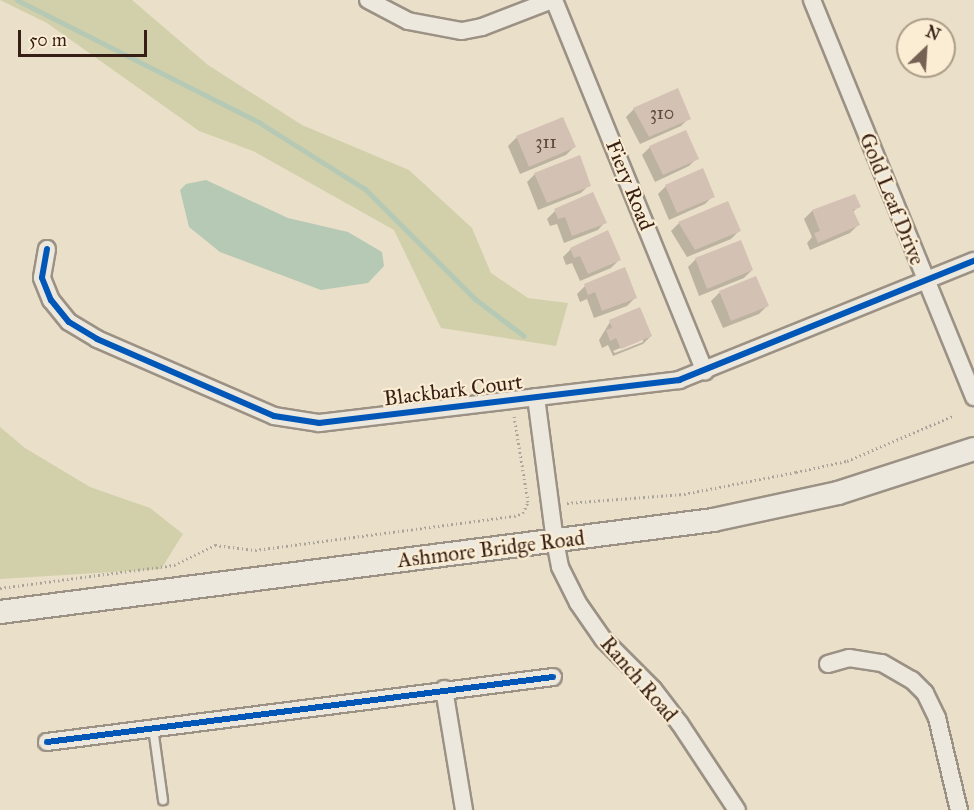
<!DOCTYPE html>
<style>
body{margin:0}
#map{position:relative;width:974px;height:810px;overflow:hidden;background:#eadfc9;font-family:"IM FELL Great Primer",serif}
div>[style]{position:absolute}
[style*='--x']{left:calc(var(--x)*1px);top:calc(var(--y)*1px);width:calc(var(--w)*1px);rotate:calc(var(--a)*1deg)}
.green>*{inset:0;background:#d2d0aa}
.water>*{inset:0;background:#b5c9b5}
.shadow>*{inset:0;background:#0003}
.stream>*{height:5px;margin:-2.5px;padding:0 2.5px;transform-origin:2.5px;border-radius:2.5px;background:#b5c9b5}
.building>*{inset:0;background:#d3c1b4}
.path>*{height:3px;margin-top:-1.5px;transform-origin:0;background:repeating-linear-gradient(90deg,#aba49b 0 1.5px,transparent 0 4.5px)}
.roads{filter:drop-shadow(2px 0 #9b9184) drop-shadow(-2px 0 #9b9184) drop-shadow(0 2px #9b9184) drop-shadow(0 -2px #9b9184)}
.service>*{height:8px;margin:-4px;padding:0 4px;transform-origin:4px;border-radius:4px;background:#ede8dd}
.minor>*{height:16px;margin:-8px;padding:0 8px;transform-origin:8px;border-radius:8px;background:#ede8dd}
.secondary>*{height:22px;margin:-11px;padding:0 11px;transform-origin:11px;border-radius:11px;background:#ede8dd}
.cycleway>*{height:6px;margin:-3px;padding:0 3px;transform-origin:3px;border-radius:3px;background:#0057b8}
span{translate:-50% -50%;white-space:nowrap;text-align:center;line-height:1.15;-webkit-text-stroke:4.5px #faedd3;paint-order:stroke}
.number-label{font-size:18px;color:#5e483d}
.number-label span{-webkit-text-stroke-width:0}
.street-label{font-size:21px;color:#371f15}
.north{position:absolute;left:896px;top:18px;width:60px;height:60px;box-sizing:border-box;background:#faedd3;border:2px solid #ac9b87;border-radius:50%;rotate:25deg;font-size:16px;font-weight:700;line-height:24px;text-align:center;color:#371f15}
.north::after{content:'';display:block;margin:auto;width:21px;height:27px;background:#766254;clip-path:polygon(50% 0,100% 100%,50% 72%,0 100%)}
.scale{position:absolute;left:18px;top:30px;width:129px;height:27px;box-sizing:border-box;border:3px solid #371f15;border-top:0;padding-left:8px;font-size:18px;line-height:21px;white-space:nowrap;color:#371f15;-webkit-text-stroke:4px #faedd3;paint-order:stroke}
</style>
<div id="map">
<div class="green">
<div style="clip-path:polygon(0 0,132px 0,208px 65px,302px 125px,409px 170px,472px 228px,491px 273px,528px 298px,568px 303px,556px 346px,441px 328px,394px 230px,253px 151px,199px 131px,47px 23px)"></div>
<div style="clip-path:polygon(0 427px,25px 448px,90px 487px,150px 508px,183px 534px,161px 569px,0 579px)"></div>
</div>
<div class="water">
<div style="clip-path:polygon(206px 180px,288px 218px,348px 232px,382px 252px,384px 266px,368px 283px,321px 290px,220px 252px,189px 227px,180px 190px,186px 184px)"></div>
</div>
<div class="shadow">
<div style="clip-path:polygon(634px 109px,689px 118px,681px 126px,640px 144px,626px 117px)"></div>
<div style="clip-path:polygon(562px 119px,574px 147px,566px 155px,520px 174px,508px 146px,516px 138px)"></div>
<div style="clip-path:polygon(650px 147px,697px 158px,689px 166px,655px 182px,642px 155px)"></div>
<div style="clip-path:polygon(535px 174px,589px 185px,581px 193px,538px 210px,527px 182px)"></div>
<div style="clip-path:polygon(666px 186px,713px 196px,705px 204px,669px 220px,658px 194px)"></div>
<div style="clip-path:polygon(854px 196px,859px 206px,852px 213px,858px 225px,850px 233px,810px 250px,807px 243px,812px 237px,804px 219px,812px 211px)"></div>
<div style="clip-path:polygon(555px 211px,605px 222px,598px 230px,564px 243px,557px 224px,550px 226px,547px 219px)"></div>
<div style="clip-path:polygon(679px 223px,739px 231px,731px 239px,687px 257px,671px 231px)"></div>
<div style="clip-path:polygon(571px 249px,619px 260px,611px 268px,580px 281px,572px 263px,566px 265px,563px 257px)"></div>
<div style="clip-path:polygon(696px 259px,752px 270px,744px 278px,699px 296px,688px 267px)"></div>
<div style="clip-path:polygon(755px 278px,767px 306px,759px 314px,723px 328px,711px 301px,719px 293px)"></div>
<div style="clip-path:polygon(585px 286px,635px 298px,627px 306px,594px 318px,587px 299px,580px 302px,577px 294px)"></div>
<div style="clip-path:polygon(evenodd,610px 322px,651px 336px,643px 344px,613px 356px,608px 345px,602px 348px,599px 340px,610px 322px,643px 338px,643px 342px,615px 353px,613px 351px,643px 338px)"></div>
</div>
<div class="stream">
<div style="--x:17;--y:0;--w:272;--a:26.8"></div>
<div style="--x:260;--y:123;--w:124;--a:32.2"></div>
<div style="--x:365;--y:189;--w:156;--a:45"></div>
<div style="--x:475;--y:299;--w:61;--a:37.1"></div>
</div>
<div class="building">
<div style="clip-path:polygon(678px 88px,691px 119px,649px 137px,633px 108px)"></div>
<div style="clip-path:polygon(563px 117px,576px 147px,529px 167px,516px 136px)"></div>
<div style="clip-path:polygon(686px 130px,699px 159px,663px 175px,649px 146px)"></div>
<div style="clip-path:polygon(580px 155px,591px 186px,547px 203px,534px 173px)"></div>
<div style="clip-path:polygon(703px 168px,715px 197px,677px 213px,665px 185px)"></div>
<div style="clip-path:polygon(593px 192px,607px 223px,572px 236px,565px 217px,558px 219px,554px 209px)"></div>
<div style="clip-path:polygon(855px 194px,861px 207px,853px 210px,860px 225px,818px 243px,814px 233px,820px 231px,812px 210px)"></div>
<div style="clip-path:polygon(728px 201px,741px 231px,695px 250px,678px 222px)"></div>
<div style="clip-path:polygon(608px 230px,621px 260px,588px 274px,580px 256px,574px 258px,570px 248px)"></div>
<div style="clip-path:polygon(741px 240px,753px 270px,707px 289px,695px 258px)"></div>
<div style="clip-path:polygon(625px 267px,637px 298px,602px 311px,595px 292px,588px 295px,584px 284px)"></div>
<div style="clip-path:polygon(756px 276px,769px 306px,731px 321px,719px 291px)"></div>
<div style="clip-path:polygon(640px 307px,652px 336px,621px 349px,616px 338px,610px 341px,606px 330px,612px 328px,609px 320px)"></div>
</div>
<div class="path">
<div style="--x:567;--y:503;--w:117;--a:-4.4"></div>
<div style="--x:684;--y:494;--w:114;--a:-11.1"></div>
<div style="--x:796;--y:472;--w:52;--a:-12.2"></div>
<div style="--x:847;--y:461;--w:117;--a:-23.1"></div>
<div style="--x:0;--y:588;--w:176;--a:-7.5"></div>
<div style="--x:174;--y:565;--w:46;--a:-26"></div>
<div style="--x:215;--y:545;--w:40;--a:7.1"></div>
<div style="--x:255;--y:550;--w:261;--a:-7.5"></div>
<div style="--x:514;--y:516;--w:9;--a:-18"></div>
<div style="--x:523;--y:513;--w:12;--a:-66"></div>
<div style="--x:528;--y:502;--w:87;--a:-99.2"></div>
</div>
<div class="roads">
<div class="service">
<div style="--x:153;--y:728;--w:73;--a:82.1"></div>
</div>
<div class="minor">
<div style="--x:368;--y:0;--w:45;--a:27.7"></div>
<div style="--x:408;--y:21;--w:55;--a:10.5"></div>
<div style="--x:462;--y:31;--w:20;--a:-11"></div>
<div style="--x:482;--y:27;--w:75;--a:-21.1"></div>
<div style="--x:554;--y:0;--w:401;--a:67.9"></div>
<div style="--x:812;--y:0;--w:429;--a:67.8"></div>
<div style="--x:47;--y:249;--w:29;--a:100"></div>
<div style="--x:42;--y:278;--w:24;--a:68"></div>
<div style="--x:51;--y:300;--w:28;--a:51"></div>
<div style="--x:69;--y:322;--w:33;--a:31"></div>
<div style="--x:97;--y:339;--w:193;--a:23.5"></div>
<div style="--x:274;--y:416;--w:46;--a:8.8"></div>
<div style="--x:319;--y:423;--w:363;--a:-6.8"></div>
<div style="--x:679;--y:380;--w:318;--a:-22"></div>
<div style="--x:536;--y:397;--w:145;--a:82.5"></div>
<div style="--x:555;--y:541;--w:26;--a:79"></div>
<div style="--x:560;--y:567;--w:40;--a:63.4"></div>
<div style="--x:578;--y:603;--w:44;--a:55.2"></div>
<div style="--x:603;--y:639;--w:71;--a:45"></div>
<div style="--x:653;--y:689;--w:44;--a:52.4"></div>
<div style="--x:680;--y:724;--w:103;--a:56.5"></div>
<div style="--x:828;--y:664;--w:22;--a:-16"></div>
<div style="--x:849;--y:658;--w:33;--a:9"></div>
<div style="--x:882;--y:663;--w:34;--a:30"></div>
<div style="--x:912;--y:680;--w:18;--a:45"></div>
<div style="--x:925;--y:693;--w:28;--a:64"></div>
<div style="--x:937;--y:718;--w:95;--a:76.6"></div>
<div style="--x:444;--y:689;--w:123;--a:80.6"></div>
<div style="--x:47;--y:742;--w:510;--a:-7.32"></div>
</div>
<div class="secondary">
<div style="--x:0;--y:612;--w:719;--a:-7.35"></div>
<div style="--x:713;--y:520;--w:128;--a:-12.2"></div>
<div style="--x:838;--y:493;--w:143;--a:-17.9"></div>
</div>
</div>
<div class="cycleway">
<div style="--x:47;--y:249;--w:29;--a:100"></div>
<div style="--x:42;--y:278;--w:24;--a:68"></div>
<div style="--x:51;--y:300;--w:28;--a:51"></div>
<div style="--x:69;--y:322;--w:33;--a:31"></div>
<div style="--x:97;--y:339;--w:193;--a:23.5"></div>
<div style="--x:274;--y:416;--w:46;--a:8.8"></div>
<div style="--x:319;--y:423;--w:363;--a:-6.8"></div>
<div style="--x:679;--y:380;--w:318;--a:-22"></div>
<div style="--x:47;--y:742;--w:510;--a:-7.32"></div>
</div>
<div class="number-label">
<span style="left:662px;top:113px">310</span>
<span style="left:546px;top:142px">311</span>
</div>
<div class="street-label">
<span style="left:630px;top:185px;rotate:68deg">Fiery Road</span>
<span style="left:892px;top:199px;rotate:68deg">Gold Leaf Drive</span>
<span style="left:453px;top:390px;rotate:-7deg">Blackbark Court</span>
<span style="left:491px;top:549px;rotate:-7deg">Ashmore Bridge Road</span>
<span style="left:639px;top:679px;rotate:49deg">Ranch Road</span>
</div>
<div class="north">N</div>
<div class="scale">50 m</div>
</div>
